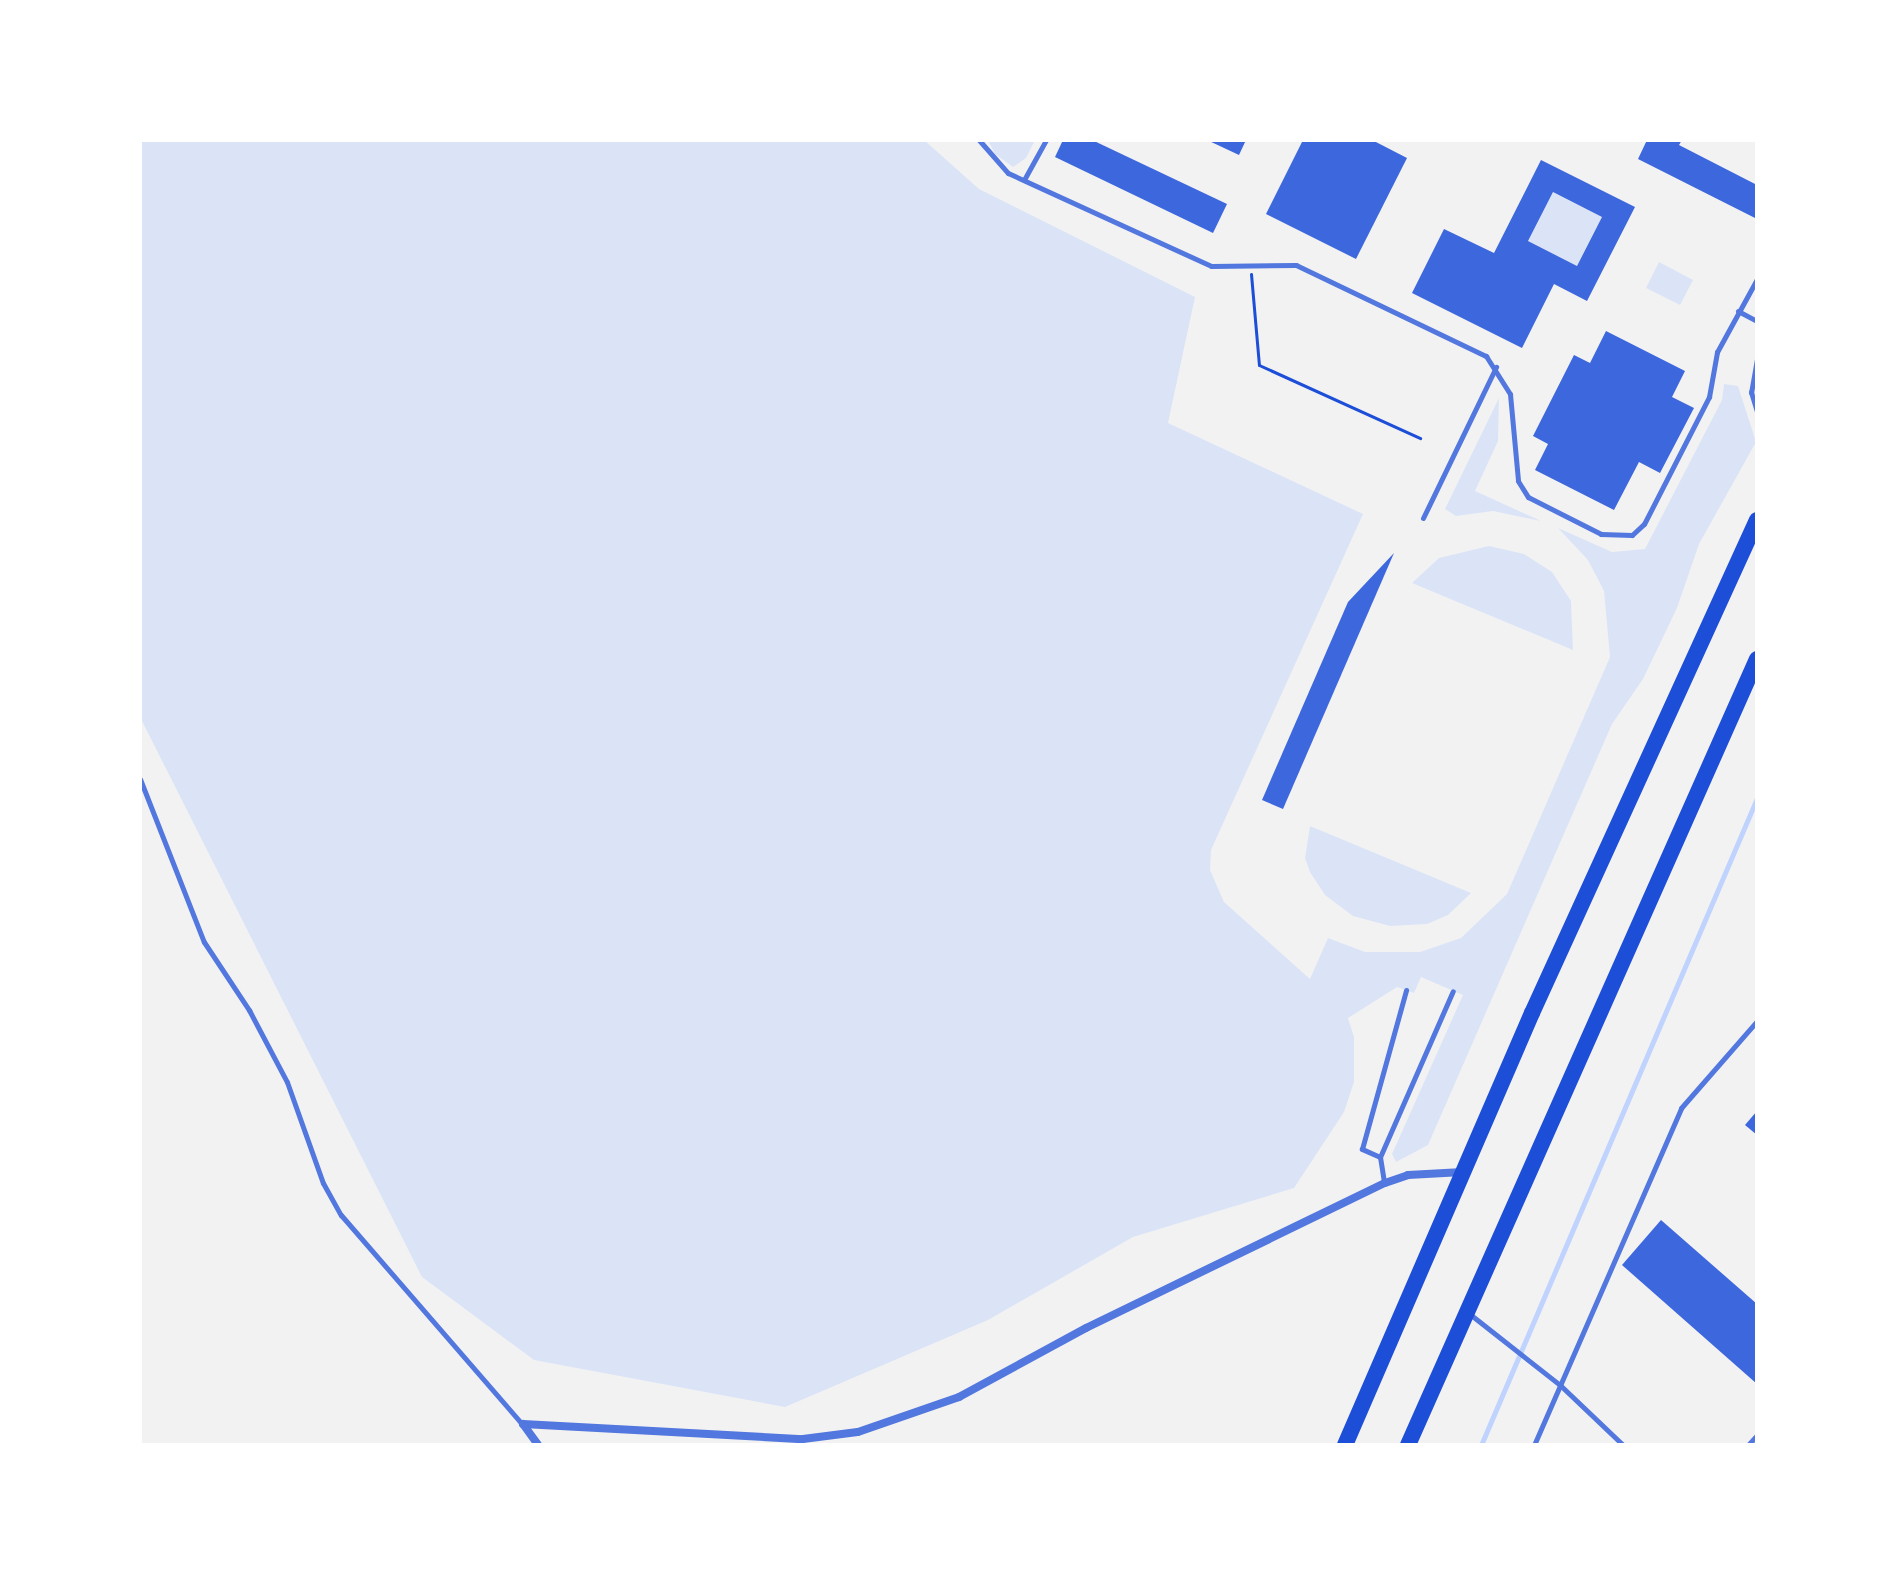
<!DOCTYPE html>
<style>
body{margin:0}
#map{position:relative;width:1897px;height:1585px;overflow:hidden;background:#f2f2f2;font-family:Poppins,sans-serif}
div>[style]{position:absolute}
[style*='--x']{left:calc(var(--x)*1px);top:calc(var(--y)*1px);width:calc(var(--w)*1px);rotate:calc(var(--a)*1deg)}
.green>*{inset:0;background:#dbe4f7}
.stream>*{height:5px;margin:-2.5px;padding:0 2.5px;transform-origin:2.5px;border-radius:2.5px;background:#bfd3fe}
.building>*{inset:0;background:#3d67dc}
.path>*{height:3px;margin:-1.5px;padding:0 1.5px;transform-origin:1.5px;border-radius:1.5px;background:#1d4ed8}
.service>*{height:5px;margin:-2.5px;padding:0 2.5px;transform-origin:2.5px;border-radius:2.5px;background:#5277de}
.minor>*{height:8px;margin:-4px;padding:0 4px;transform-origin:4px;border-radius:4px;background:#5277de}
.primary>*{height:16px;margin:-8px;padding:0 8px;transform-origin:8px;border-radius:8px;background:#1d4ed8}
span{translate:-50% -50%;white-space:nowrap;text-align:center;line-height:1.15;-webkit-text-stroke:6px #fff;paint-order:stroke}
.frame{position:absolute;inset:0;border:142px solid #fff;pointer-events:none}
</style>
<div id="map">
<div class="green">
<div style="clip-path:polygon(140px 140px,924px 140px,979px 189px,1195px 297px,1168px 423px,1363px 514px,1211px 850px,1210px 870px,1224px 902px,1310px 979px,1328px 938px,1365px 952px,1420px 952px,1461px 938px,1507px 894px,1610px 657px,1604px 591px,1588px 560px,1558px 528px,1612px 552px,1645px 549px,1722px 400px,1724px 384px,1738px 386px,1756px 442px,1699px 544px,1677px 608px,1643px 679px,1612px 724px,1428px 1145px,1396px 1162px,1392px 1154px,1463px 995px,1421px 977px,1414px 993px,1397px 987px,1348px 1018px,1354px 1037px,1354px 1082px,1344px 1112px,1294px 1188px,1133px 1237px,988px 1320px,785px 1407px,534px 1360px,422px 1277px,140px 717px)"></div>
<div style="clip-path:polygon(988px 140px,1035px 140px,1026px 158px,1013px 167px,995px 154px)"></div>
<div style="clip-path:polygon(1553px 192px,1602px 217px,1577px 266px,1528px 241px)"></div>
<div style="clip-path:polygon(1659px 262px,1693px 280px,1680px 305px,1646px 288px)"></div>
<div style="clip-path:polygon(1499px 398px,1498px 441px,1475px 491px,1541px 521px,1493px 511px,1456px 516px,1445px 509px)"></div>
<div style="clip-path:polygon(1489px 546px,1524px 554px,1552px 572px,1571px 601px,1573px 650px,1412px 583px,1439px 558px)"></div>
<div style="clip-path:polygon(1310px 826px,1471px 893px,1448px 915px,1427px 924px,1390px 926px,1353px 916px,1325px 895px,1310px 872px,1305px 858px)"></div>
</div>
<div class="stream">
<div style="--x:1481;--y:1445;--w:703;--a:-66.9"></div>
</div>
<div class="building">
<div style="clip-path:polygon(1063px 140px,1092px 140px,1227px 204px,1213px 233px,1055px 157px)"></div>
<div style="clip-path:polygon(1207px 140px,1246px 140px,1239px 155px)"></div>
<div style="clip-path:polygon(1303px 140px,1372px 140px,1407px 158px,1356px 259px,1266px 214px)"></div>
<div style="clip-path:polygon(1647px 140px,1682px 140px,1679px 145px,1757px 185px,1757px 219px,1638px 159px)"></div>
<div style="clip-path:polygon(evenodd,1541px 160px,1635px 207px,1587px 301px,1554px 284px,1522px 348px,1412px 293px,1444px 229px,1494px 253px,1541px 160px,1553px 192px,1602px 217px,1577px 266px,1528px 241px,1553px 192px)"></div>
<div style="clip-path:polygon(1606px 331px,1685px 371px,1672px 397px,1694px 408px,1660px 473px,1639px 462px,1614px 510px,1535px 470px,1548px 444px,1533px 436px,1574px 355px,1590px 363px)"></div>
<div style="clip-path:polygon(1394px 553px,1283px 809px,1262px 800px,1348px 602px)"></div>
<div style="clip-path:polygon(1757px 1111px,1757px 1135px,1745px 1125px)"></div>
<div style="clip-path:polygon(1661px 1220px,1757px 1304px,1757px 1384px,1622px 1265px)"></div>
</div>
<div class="path">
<div style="--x:1251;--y:274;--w:91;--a:85"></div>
<div style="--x:1259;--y:365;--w:177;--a:24.4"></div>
</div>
<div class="service">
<div style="--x:979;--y:140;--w:44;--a:48.7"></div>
<div style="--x:1008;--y:173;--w:223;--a:24.6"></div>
<div style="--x:1211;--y:266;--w:85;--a:-0.7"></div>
<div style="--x:1296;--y:265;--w:211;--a:25.6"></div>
<div style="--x:1486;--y:356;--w:45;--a:57.7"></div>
<div style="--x:1510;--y:394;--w:87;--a:84.7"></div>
<div style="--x:1518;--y:481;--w:19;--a:58"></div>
<div style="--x:1528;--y:497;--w:82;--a:26.9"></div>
<div style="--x:1601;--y:534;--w:31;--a:2"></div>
<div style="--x:1632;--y:535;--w:16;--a:-43"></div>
<div style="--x:1644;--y:524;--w:143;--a:-62.9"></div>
<div style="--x:1709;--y:397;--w:46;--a:-79.9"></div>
<div style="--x:1717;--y:352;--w:83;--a:-61.3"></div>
<div style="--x:1025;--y:178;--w:43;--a:-61.1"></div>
<div style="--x:1738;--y:311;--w:21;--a:28"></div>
<div style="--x:1757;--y:359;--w:34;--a:100"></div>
<div style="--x:1751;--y:392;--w:21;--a:73"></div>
<div style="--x:1423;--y:518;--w:168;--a:-64.2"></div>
<div style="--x:140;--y:779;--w:175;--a:68.6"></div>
<div style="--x:204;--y:942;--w:82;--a:56.5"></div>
<div style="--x:249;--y:1010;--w:81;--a:62.2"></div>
<div style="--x:287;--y:1082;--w:107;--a:70.4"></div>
<div style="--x:323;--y:1183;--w:37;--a:61"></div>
<div style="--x:341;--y:1215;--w:276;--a:49.1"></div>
<div style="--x:1380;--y:1157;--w:20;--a:-156"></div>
<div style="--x:1362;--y:1149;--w:165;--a:-74.5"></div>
<div style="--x:1384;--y:1182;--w:25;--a:-99"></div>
<div style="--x:1380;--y:1157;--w:181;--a:-66.3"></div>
<div style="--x:1471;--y:1315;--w:113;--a:38.2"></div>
<div style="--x:1560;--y:1385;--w:87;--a:43.6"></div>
<div style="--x:1534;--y:1445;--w:368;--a:-66.4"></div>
<div style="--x:1681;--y:1108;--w:116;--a:-48.9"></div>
<div style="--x:1748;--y:1445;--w:13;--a:-48"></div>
</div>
<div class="minor">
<div style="--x:523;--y:1424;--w:280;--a:3.1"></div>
<div style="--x:803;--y:1439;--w:55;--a:-7.3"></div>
<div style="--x:858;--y:1432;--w:107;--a:-19.1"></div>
<div style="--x:959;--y:1397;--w:145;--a:-28.5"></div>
<div style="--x:1086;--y:1328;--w:332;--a:-25.9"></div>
<div style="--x:1385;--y:1183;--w:24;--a:-19"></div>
<div style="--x:1408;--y:1175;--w:55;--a:-3.1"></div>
<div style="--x:523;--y:1424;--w:26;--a:54"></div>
</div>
<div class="primary">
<div style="--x:1345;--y:1445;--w:471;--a:-66.6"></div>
<div style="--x:1532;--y:1013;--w:542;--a:-65.47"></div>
<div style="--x:1408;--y:1445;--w:860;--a:-66.06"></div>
</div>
<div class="frame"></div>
</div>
